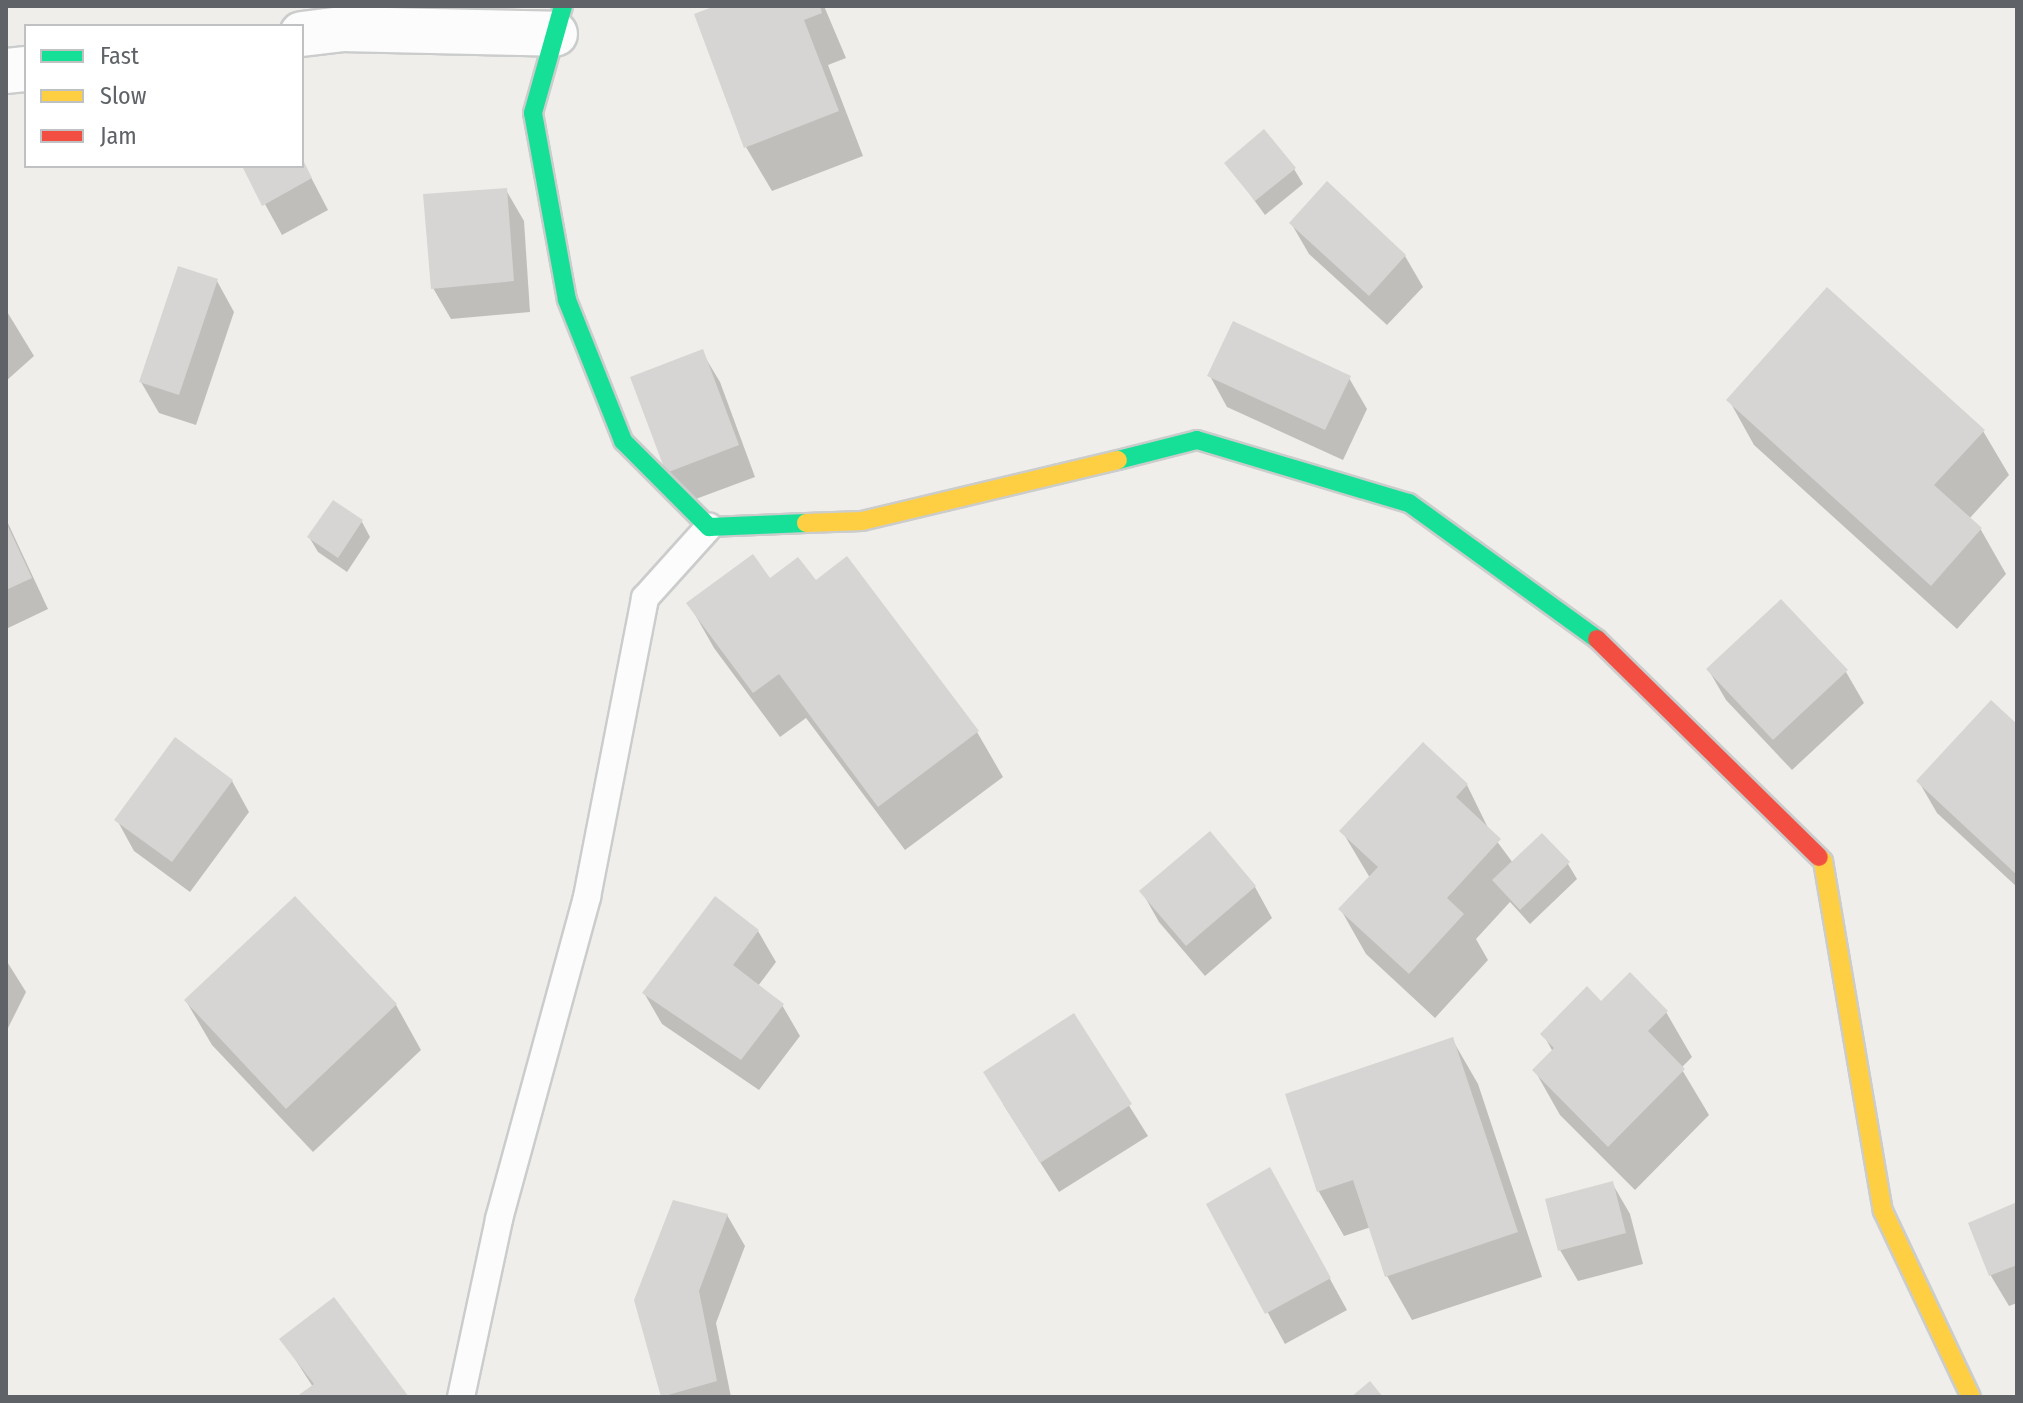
<!DOCTYPE html>
<style>
body{margin:0}
#map{position:relative;width:2023px;height:1403px;overflow:hidden;background:#efeeea;font-family:"Fira Sans Condensed",sans-serif}
div>[style]{position:absolute}
[style*='--x']{left:calc(var(--x)*1px);top:calc(var(--y)*1px);width:calc(var(--w)*1px);rotate:calc(var(--a)*1deg)}
.shadow>*{inset:0;background:#0003}
.building>*{inset:0;background:#d6d5d3}
.roads{filter:drop-shadow(2px 0 #cbcccc) drop-shadow(-2px 0 #cbcccc) drop-shadow(0 2px #cbcccc) drop-shadow(0 -2px #cbcccc)}
.lane>*{height:26px;margin:-13px;padding:0 13px;transform-origin:13px;border-radius:13px;background:#fdfcfc}
.street>*{height:44px;margin:-22px;padding:0 22px;transform-origin:22px;border-radius:22px;background:#fdfcfc}
.fast>*{height:18px;margin:-9px;padding:0 9px;transform-origin:9px;border-radius:9px;background:#16e098}
.slow>*{height:18px;margin:-9px;padding:0 9px;transform-origin:9px;border-radius:9px;background:#ffcf43}
.jam>*{height:18px;margin:-9px;padding:0 9px;transform-origin:9px;border-radius:9px;background:#f24e42}
span{translate:-50% -50%;white-space:nowrap;text-align:center;line-height:1.15;-webkit-text-stroke:6px #fff;paint-order:stroke}
.frame{position:absolute;inset:0;border:8px solid #5f6368;pointer-events:none}
.legend{position:absolute;left:24px;top:24px;width:280px;height:144px;box-sizing:border-box;background:#fff;border:2px solid #bfc1c3;margin:0;padding:10px 14px;list-style:none;font-size:24px;color:#5f6368}
.legend li{display:flex;align-items:center;gap:16px;height:40px}
.legend b{width:40px;border:2px solid #bfc1c3}
</style>
<div id="map">
<div class="shadow">
<div style="clip-path:polygon(720px 6px,824px 6px,846px 58px,828px 65px,863px 156px,772px 191px,746px 147px)"></div>
<div style="clip-path:polygon(302px 160px,328px 210px,282px 235px,244px 166px,302px 166px)"></div>
<div style="clip-path:polygon(1227px 163px,1294px 169px,1303px 184px,1265px 215px)"></div>
<div style="clip-path:polygon(506px 190px,524px 221px,530px 312px,451px 319px,433px 288px)"></div>
<div style="clip-path:polygon(1291px 223px,1405px 256px,1423px 287px,1387px 325px,1309px 254px)"></div>
<div style="clip-path:polygon(217px 281px,234px 312px,196px 425px,159px 413px,141px 382px)"></div>
<div style="clip-path:polygon(6px 310px,34px 356px,6px 381px)"></div>
<div style="clip-path:polygon(702px 352px,720px 382px,755px 477px,685px 503px,668px 472px)"></div>
<div style="clip-path:polygon(1210px 376px,1349px 378px,1367px 409px,1343px 460px,1227px 407px)"></div>
<div style="clip-path:polygon(1729px 400px,1983px 431px,2009px 475px,1969px 519px,1981px 530px,2006px 574px,1957px 629px,1754px 445px)"></div>
<div style="clip-path:polygon(6px 519px,48px 609px,6px 629px)"></div>
<div style="clip-path:polygon(362px 522px,370px 537px,347px 572px,318px 552px,309px 537px)"></div>
<div style="clip-path:polygon(770px 580px,816px 583px,977px 732px,1003px 777px,905px 850px,806px 718px,780px 737px,714px 648px,689px 604px)"></div>
<div style="clip-path:polygon(1780px 602px,1846px 672px,1864px 703px,1792px 770px,1726px 700px,1708px 669px)"></div>
<div style="clip-path:polygon(2017px 727px,2017px 887px,1937px 813px,1919px 782px)"></div>
<div style="clip-path:polygon(232px 781px,249px 812px,190px 892px,134px 851px,117px 820px)"></div>
<div style="clip-path:polygon(1467px 785px,1490px 832px,1513px 863px,1568px 864px,1577px 879px,1530px 924px,1510px 902px,1476px 939px,1488px 960px,1435px 1018px,1366px 954px,1341px 910px,1370px 878px,1342px 831px)"></div>
<div style="clip-path:polygon(1255px 887px,1272px 918px,1205px 976px,1159px 922px,1142px 892px)"></div>
<div style="clip-path:polygon(758px 931px,776px 962px,758px 986px,782px 1005px,800px 1036px,759px 1090px,662px 1024px,644px 993px)"></div>
<div style="clip-path:polygon(6px 960px,26px 992px,6px 1032px)"></div>
<div style="clip-path:polygon(186px 1001px,396px 1005px,421px 1050px,313px 1152px,212px 1045px)"></div>
<div style="clip-path:polygon(1666px 1012px,1692px 1057px,1681px 1068px,1709px 1115px,1635px 1190px,1560px 1115px,1535px 1071px,1553px 1052px,1543px 1034px)"></div>
<div style="clip-path:polygon(1073px 1016px,1148px 1136px,1059px 1192px,1003px 1104px)"></div>
<div style="clip-path:polygon(1452px 1039px,1478px 1084px,1542px 1277px,1412px 1320px,1387px 1276px,1371px 1227px,1344px 1236px,1319px 1192px,1287px 1095px)"></div>
<div style="clip-path:polygon(1612px 1183px,1630px 1214px,1643px 1264px,1578px 1281px,1560px 1250px)"></div>
<div style="clip-path:polygon(1287px 1201px,1347px 1310px,1285px 1344px,1208px 1204px)"></div>
<div style="clip-path:polygon(2017px 1204px,2017px 1303px,2009px 1306px,1991px 1276px,1971px 1224px)"></div>
<div style="clip-path:polygon(727px 1215px,745px 1246px,716px 1323px,731px 1397px,663px 1397px,637px 1301px)"></div>
<div style="clip-path:polygon(282px 1339px,407px 1397px,299px 1397px,313px 1387px)"></div>
</div>
<div class="building">
<div style="clip-path:polygon(715px 6px,820px 6px,822px 13px,804px 20px,839px 111px,744px 148px,694px 14px)"></div>
<div style="clip-path:polygon(1264px 129px,1296px 168px,1255px 201px,1224px 163px)"></div>
<div style="clip-path:polygon(302px 158px,312px 178px,262px 206px,242px 166px,302px 166px)"></div>
<div style="clip-path:polygon(1327px 181px,1406px 255px,1369px 296px,1289px 223px)"></div>
<div style="clip-path:polygon(507px 188px,514px 281px,431px 289px,423px 194px)"></div>
<div style="clip-path:polygon(178px 266px,218px 279px,179px 395px,139px 382px)"></div>
<div style="clip-path:polygon(1827px 287px,1985px 430px,1934px 485px,1982px 528px,1931px 586px,1726px 400px)"></div>
<div style="clip-path:polygon(1233px 321px,1351px 376px,1325px 430px,1207px 376px)"></div>
<div style="clip-path:polygon(703px 349px,739px 445px,666px 473px,630px 377px)"></div>
<div style="clip-path:polygon(333px 500px,363px 520px,338px 558px,307px 537px)"></div>
<div style="clip-path:polygon(6px 522px,32px 578px,6px 590px)"></div>
<div style="clip-path:polygon(753px 554px,770px 578px,798px 557px,816px 580px,847px 556px,979px 731px,878px 807px,779px 674px,753px 693px,686px 603px)"></div>
<div style="clip-path:polygon(1781px 599px,1848px 670px,1773px 740px,1706px 669px)"></div>
<div style="clip-path:polygon(1991px 700px,2017px 724px,2017px 875px,1916px 781px)"></div>
<div style="clip-path:polygon(175px 737px,233px 780px,172px 862px,114px 820px)"></div>
<div style="clip-path:polygon(1423px 742px,1468px 784px,1456px 797px,1501px 839px,1447px 898px,1464px 914px,1409px 974px,1338px 909px,1378px 867px,1339px 831px)"></div>
<div style="clip-path:polygon(1210px 831px,1256px 886px,1186px 946px,1139px 891px)"></div>
<div style="clip-path:polygon(1542px 833px,1570px 862px,1520px 910px,1492px 880px)"></div>
<div style="clip-path:polygon(295px 896px,397px 1004px,286px 1109px,184px 1000px)"></div>
<div style="clip-path:polygon(715px 896px,759px 930px,733px 965px,784px 1004px,741px 1060px,642px 993px)"></div>
<div style="clip-path:polygon(1630px 972px,1668px 1011px,1648px 1031px,1685px 1069px,1608px 1147px,1532px 1070px,1554px 1048px,1540px 1034px,1587px 986px,1601px 1001px)"></div>
<div style="clip-path:polygon(1074px 1013px,1132px 1104px,1040px 1163px,983px 1072px)"></div>
<div style="clip-path:polygon(1453px 1037px,1518px 1232px,1385px 1277px,1353px 1180px,1317px 1192px,1285px 1094px)"></div>
<div style="clip-path:polygon(1270px 1167px,1331px 1278px,1265px 1314px,1206px 1204px)"></div>
<div style="clip-path:polygon(1613px 1181px,1626px 1233px,1558px 1251px,1545px 1199px)"></div>
<div style="clip-path:polygon(673px 1200px,728px 1214px,699px 1291px,717px 1381px,661px 1397px,634px 1300px)"></div>
<div style="clip-path:polygon(2017px 1202px,2017px 1265px,1989px 1276px,1968px 1223px)"></div>
<div style="clip-path:polygon(334px 1297px,409px 1397px,296px 1397px,314px 1384px,279px 1339px)"></div>
<div style="clip-path:polygon(1370px 1381px,1383px 1397px,1351px 1397px)"></div>
</div>
<div class="roads">
<div class="lane">
<div style="--x:461;--y:1397;--w:182;--a:-77.9"></div>
<div style="--x:499;--y:1219;--w:334;--a:-74.7"></div>
<div style="--x:587;--y:897;--w:305;--a:-79"></div>
<div style="--x:645;--y:598;--w:96;--a:-48"></div>
</div>
<div class="street">
<div style="--x:302;--y:34;--w:40;--a:-7.1"></div>
<div style="--x:342;--y:29;--w:213;--a:1.3"></div>
<div style="--x:6;--y:71;--w:20;--a:-6"></div>
</div>
<div class="fast">
<div style="--x:563;--y:6;--w:111;--a:105.7"></div>
<div style="--x:533;--y:113;--w:190;--a:79.7"></div>
<div style="--x:567;--y:300;--w:152;--a:68.3"></div>
<div style="--x:623;--y:441;--w:122;--a:45"></div>
<div style="--x:709;--y:527;--w:97;--a:-2.4"></div>
<div style="--x:1118;--y:460;--w:81;--a:-14.2"></div>
<div style="--x:1197;--y:440;--w:221;--a:16.6"></div>
<div style="--x:1409;--y:503;--w:232;--a:35.9"></div>
</div>
<div class="slow">
<div style="--x:806;--y:523;--w:56;--a:-2"></div>
<div style="--x:862;--y:521;--w:263;--a:-13.4"></div>
<div style="--x:1819;--y:857;--w:6;--a:45"></div>
<div style="--x:1823;--y:861;--w:355;--a:80.3"></div>
<div style="--x:1883;--y:1211;--w:206;--a:64.7"></div>
</div>
<div class="jam">
<div style="--x:1597;--y:639;--w:311;--a:44.5"></div>
</div>
</div>
<div class="frame"></div>
<ul class="legend">
<li><b style="height:10px;background:#16e098"></b>Fast</li>
<li><b style="height:10px;background:#ffcf43"></b>Slow</li>
<li><b style="height:10px;background:#f24e42"></b>Jam</li>
</ul>
</div>
